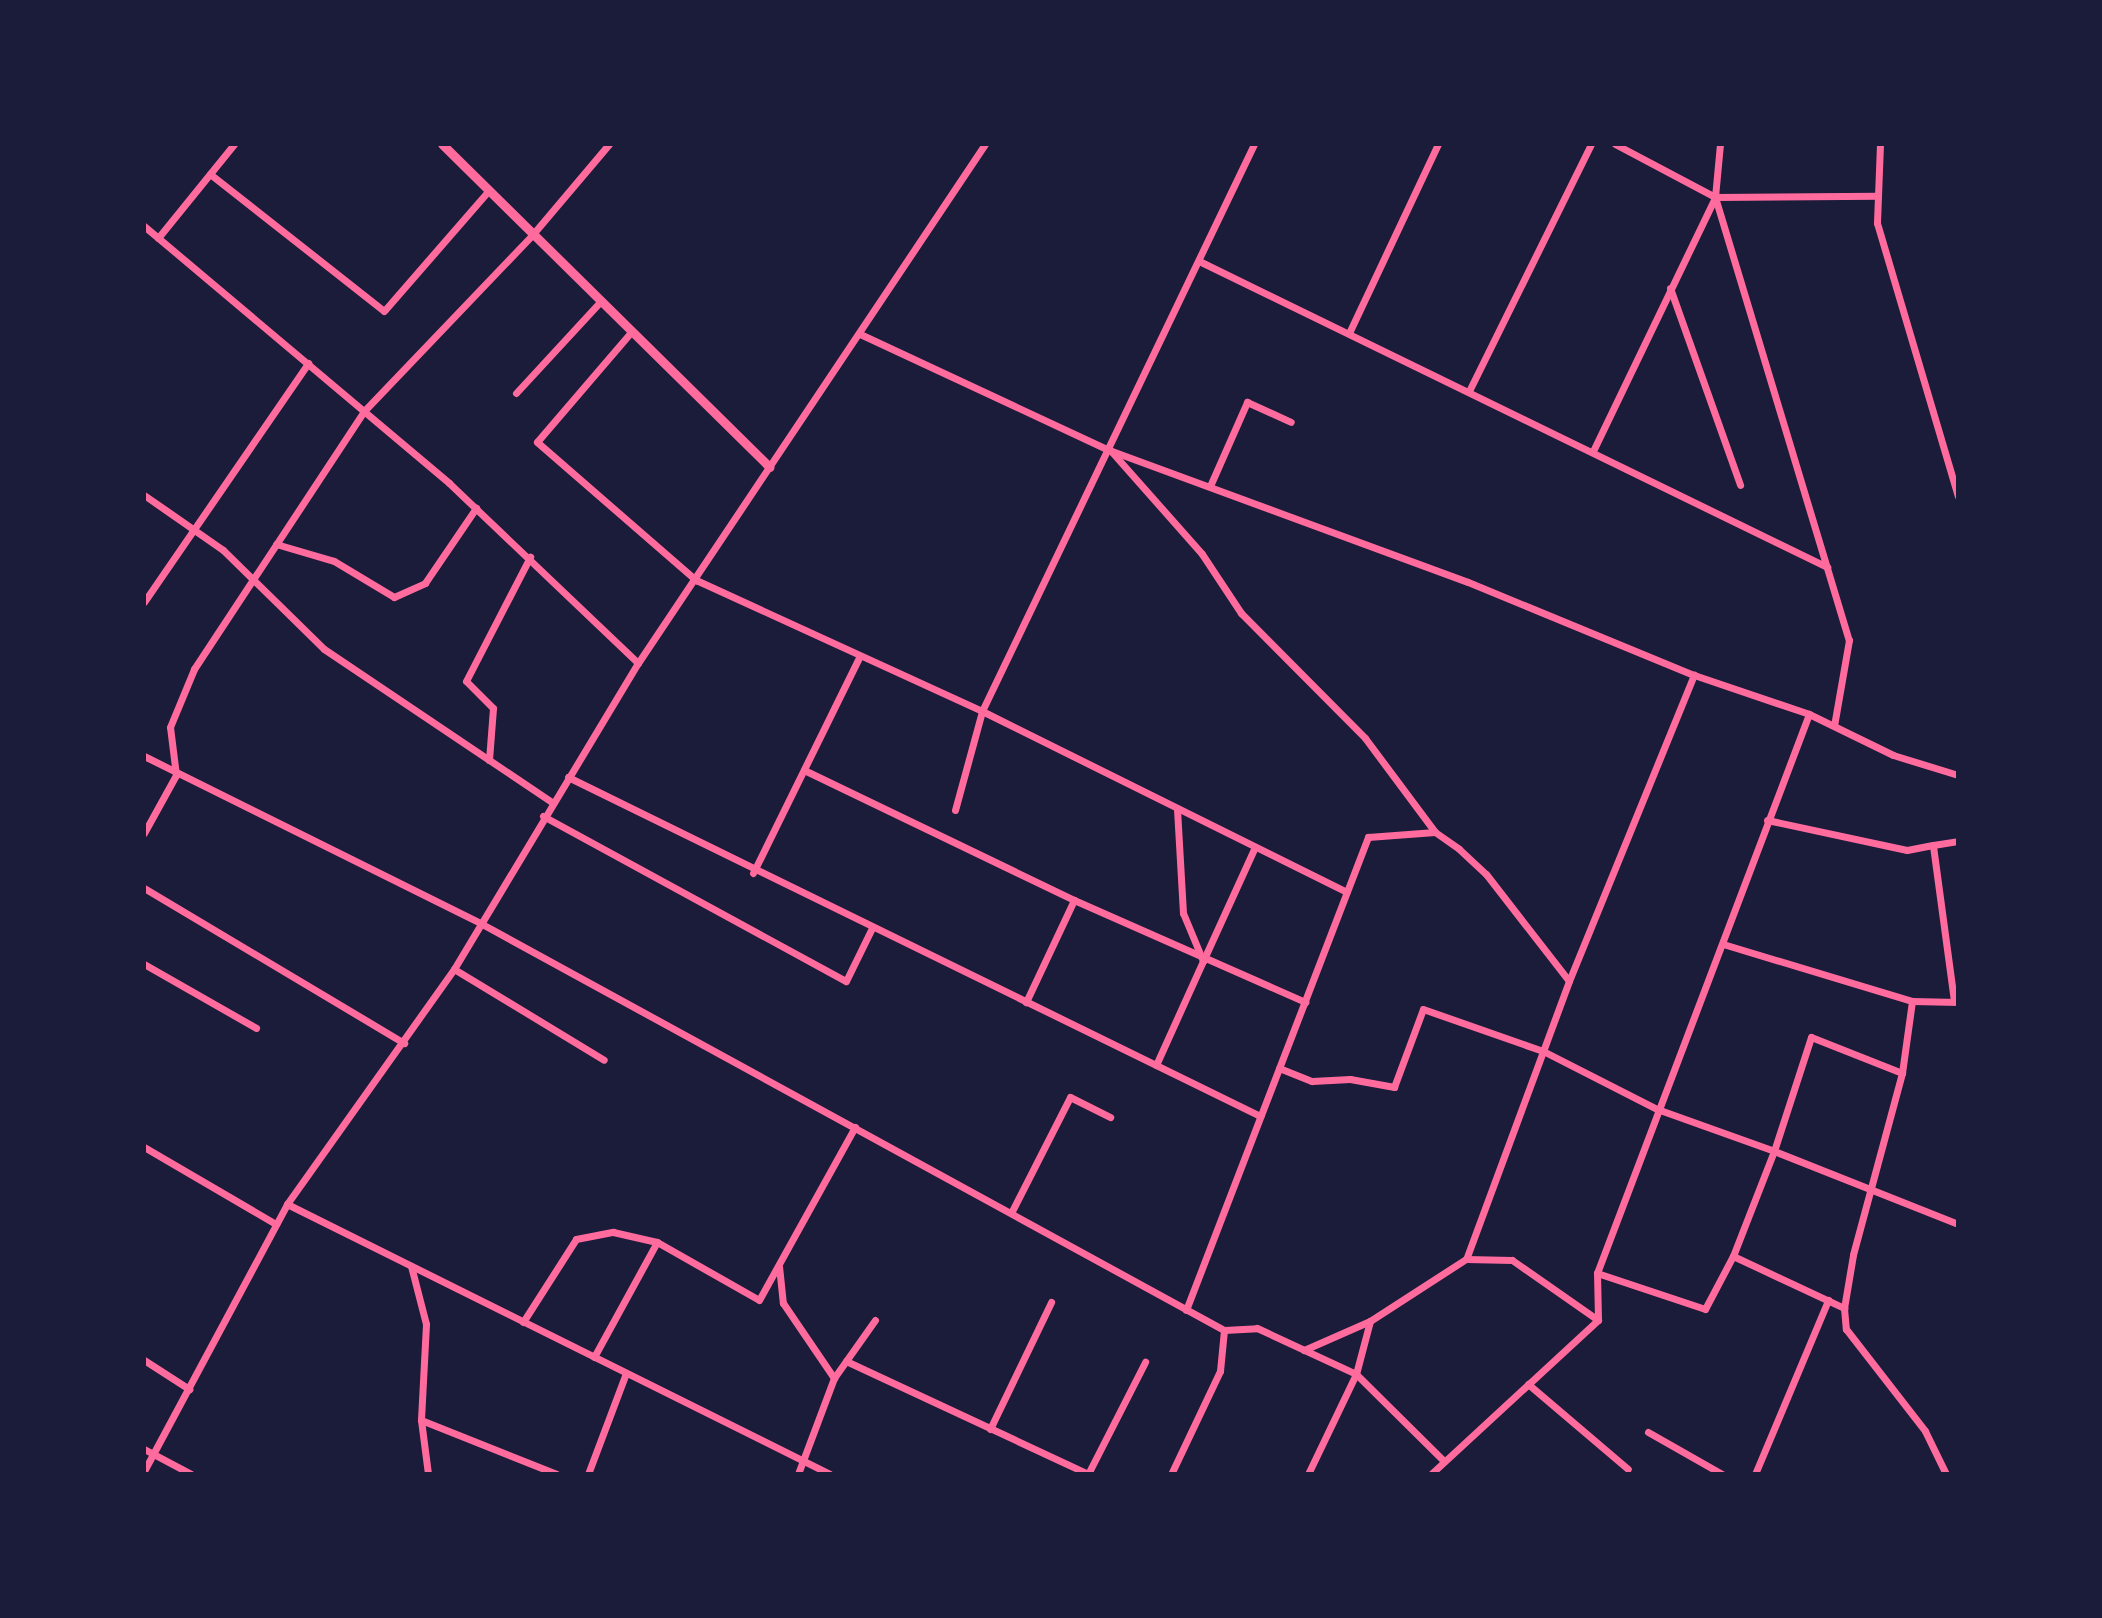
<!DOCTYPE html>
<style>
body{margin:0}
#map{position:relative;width:2102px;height:1618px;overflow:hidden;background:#1b1b3a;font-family:Signika,sans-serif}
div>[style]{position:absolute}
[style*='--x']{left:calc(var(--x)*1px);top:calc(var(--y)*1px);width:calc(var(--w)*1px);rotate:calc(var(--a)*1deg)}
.minor>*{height:7px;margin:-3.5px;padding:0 3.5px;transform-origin:3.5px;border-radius:3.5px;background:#ff6b9d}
.tertiary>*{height:9px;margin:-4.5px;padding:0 4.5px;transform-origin:4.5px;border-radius:4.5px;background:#ff6b9d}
span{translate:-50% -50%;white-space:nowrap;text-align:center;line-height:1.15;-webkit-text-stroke:6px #1b1b3a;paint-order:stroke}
.frame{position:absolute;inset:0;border:146px solid #1b1b3a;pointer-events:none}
</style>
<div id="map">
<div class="minor">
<div style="--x:1615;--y:144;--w:113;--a:27.9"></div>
<div style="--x:1715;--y:197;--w:463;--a:73.2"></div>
<div style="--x:1849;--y:640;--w:87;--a:99.9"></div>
<div style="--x:1720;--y:144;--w:53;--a:95.4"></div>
<div style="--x:1715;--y:197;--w:163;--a:-0.4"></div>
<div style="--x:1880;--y:144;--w:79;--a:92.2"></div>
<div style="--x:1877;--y:223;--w:285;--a:73.5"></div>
<div style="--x:210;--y:174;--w:221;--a:38.2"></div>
<div style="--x:384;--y:311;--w:160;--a:-49"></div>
<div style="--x:144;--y:226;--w:399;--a:40.1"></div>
<div style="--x:449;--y:483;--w:261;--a:43.6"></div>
<div style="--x:158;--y:238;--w:121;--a:-51"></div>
<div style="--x:1199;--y:261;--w:699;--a:25.98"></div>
<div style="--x:1670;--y:288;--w:209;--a:70.4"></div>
<div style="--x:632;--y:331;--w:146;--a:130.6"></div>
<div style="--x:537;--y:442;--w:211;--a:41"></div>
<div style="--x:696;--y:580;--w:315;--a:24.6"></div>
<div style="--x:982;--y:711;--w:407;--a:26.4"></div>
<div style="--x:1349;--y:333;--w:209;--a:-64.8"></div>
<div style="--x:860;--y:334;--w:275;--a:25"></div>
<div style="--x:1109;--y:450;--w:382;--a:20.2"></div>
<div style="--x:1468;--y:582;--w:244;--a:22.4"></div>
<div style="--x:1694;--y:675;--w:121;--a:18.7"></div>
<div style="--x:1809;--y:714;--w:93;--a:26"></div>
<div style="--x:1893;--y:755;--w:68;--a:17.1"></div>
<div style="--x:1469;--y:391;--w:275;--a:-63.7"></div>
<div style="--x:516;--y:393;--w:125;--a:-47.3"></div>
<div style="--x:1111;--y:451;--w:137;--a:48.5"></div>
<div style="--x:1202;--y:554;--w:71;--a:56.5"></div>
<div style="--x:1241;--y:613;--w:176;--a:45.2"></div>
<div style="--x:1365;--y:738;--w:117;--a:53.3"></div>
<div style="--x:1593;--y:451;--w:282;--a:-64.3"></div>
<div style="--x:1210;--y:486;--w:92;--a:-66.2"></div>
<div style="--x:1247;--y:402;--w:48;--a:24.4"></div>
<div style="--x:144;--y:495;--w:96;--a:34.8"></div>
<div style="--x:223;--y:550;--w:141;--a:44.4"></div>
<div style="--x:324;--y:649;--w:275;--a:33.9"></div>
<div style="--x:276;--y:544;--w:60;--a:16.3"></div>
<div style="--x:334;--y:561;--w:70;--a:31"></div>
<div style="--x:394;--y:597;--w:34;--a:-24"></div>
<div style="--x:425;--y:583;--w:91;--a:-55.8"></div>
<div style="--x:144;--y:602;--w:290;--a:-55.5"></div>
<div style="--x:144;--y:756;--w:377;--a:26.4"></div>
<div style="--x:482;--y:924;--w:846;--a:28.69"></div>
<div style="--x:1224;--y:1330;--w:41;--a:95.6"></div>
<div style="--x:1220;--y:1371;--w:114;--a:115.4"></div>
<div style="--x:489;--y:760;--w:52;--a:-85.6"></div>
<div style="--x:493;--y:708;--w:38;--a:-135"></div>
<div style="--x:466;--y:681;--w:140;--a:-62.7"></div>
<div style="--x:804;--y:770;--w:300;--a:25.7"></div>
<div style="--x:1074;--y:900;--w:113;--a:115.2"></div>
<div style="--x:568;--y:777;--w:771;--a:26.1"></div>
<div style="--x:955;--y:810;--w:103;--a:-74.7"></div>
<div style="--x:982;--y:711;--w:629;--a:-64.37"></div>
<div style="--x:543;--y:816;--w:345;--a:28.6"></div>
<div style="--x:846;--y:981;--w:59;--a:-63.9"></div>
<div style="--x:1767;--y:820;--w:143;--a:12.1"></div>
<div style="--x:1907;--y:850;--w:26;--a:-11"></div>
<div style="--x:144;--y:833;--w:66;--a:-61.1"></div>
<div style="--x:176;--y:775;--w:48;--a:-97.1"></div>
<div style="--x:170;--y:727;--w:63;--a:-67.5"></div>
<div style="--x:194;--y:669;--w:310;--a:-56.6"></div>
<div style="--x:365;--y:410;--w:243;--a:-46.3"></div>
<div style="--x:533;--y:234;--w:118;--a:-49.8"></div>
<div style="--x:753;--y:873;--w:242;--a:-63.8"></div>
<div style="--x:144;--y:888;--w:303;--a:30.8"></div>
<div style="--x:1074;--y:900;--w:253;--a:23.8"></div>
<div style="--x:1723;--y:944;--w:197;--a:16.8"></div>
<div style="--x:1912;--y:1001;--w:46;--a:1.2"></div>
<div style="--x:1203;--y:961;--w:125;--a:-65.5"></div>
<div style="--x:144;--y:964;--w:129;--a:29.7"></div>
<div style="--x:454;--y:969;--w:175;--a:31.2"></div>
<div style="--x:1569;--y:981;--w:331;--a:-67.8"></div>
<div style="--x:1912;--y:1001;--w:73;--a:97.9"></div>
<div style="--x:1902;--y:1073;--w:188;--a:105.1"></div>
<div style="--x:1853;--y:1255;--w:54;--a:99.6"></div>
<div style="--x:1844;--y:1308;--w:21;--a:85"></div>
<div style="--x:1846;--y:1329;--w:129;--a:52.2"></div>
<div style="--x:1925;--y:1431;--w:48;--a:64"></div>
<div style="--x:1954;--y:1001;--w:157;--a:-97.7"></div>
<div style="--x:1933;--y:845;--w:25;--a:-9"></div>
<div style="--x:1156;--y:1065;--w:114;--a:-65.7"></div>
<div style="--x:1203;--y:961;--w:52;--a:-112.6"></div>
<div style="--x:1183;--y:913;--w:105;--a:-93.3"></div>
<div style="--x:1279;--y:1068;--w:35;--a:22"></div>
<div style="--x:1312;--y:1081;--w:38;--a:-3"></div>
<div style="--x:1350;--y:1079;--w:45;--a:10.3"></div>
<div style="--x:1394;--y:1087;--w:83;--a:-69.6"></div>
<div style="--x:1423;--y:1009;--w:127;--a:19.3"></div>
<div style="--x:1543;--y:1051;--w:128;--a:27"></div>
<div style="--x:1657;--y:1109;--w:124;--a:19.7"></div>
<div style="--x:1774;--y:1151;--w:120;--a:-72"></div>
<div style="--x:1811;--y:1037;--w:98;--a:21.6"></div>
<div style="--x:144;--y:1147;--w:153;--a:30.3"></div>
<div style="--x:287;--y:1204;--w:606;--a:26.44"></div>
<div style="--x:1011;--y:1213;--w:130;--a:-63"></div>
<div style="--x:1070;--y:1097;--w:45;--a:26.6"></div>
<div style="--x:1733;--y:1256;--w:123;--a:25.1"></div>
<div style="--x:411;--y:1266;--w:60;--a:75.5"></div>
<div style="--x:426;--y:1324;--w:96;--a:93"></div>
<div style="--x:421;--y:1420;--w:54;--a:82.6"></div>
<div style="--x:779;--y:1266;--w:37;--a:84"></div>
<div style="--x:783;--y:1303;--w:91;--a:55.8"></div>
<div style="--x:834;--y:1378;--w:103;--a:110.6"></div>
<div style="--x:1597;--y:1273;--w:114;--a:18.4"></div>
<div style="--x:1705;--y:1309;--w:60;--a:-62.2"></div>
<div style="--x:1733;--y:1256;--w:113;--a:-68.7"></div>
<div style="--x:1774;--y:1151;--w:198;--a:21.6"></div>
<div style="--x:1186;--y:1310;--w:507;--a:-68.95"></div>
<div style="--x:1368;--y:837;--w:67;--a:-4.3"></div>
<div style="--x:1435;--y:832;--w:29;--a:35"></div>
<div style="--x:1459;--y:849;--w:37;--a:43"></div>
<div style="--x:1486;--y:874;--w:135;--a:52.2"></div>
<div style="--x:1569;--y:981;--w:296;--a:110.3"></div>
<div style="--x:523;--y:1322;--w:98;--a:-57.4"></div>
<div style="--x:576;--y:1239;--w:38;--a:-11"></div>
<div style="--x:613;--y:1232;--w:45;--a:12.8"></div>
<div style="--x:1224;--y:1330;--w:33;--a:-3"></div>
<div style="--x:1257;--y:1328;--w:109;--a:24.9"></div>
<div style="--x:1356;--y:1374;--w:124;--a:44.7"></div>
<div style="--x:1304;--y:1350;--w:72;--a:-23.7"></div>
<div style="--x:1370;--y:1321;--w:114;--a:-32.9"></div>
<div style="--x:1466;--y:1259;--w:46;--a:1.2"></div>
<div style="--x:1512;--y:1260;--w:105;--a:34.9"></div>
<div style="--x:594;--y:1357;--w:131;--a:-61.3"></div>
<div style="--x:657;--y:1242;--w:117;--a:29.6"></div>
<div style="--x:759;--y:1300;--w:198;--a:-61"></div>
<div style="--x:144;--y:1360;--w:54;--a:32.8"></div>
<div style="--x:846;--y:1361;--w:267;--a:25"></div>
<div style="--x:834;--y:1378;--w:71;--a:-54.7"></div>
<div style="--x:1528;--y:1384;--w:131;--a:40.4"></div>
<div style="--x:421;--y:1420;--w:146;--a:21.7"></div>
<div style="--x:990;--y:1429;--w:141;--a:-64.3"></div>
<div style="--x:1648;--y:1432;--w:85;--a:29.6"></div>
<div style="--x:144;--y:1449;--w:53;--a:28"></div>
<div style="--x:144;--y:1471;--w:303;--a:-61.8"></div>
<div style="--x:287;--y:1204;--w:288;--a:-54.6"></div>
<div style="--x:454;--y:969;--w:357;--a:-59"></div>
<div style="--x:638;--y:663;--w:624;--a:-56.23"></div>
<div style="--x:588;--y:1474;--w:108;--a:-69.4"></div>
<div style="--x:1088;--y:1474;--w:126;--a:-63"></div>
<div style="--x:1308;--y:1474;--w:111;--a:-64.4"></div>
<div style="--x:1356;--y:1374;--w:55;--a:-75.2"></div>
<div style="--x:1431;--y:1474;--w:227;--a:-42.7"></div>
<div style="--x:1598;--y:1320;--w:47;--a:-91.2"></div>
<div style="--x:1597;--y:1273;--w:598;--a:-69.23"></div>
<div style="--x:1755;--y:1474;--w:189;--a:-67.2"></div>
</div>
<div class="tertiary">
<div style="--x:442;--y:144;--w:460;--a:44.6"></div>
</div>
<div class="frame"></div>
</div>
